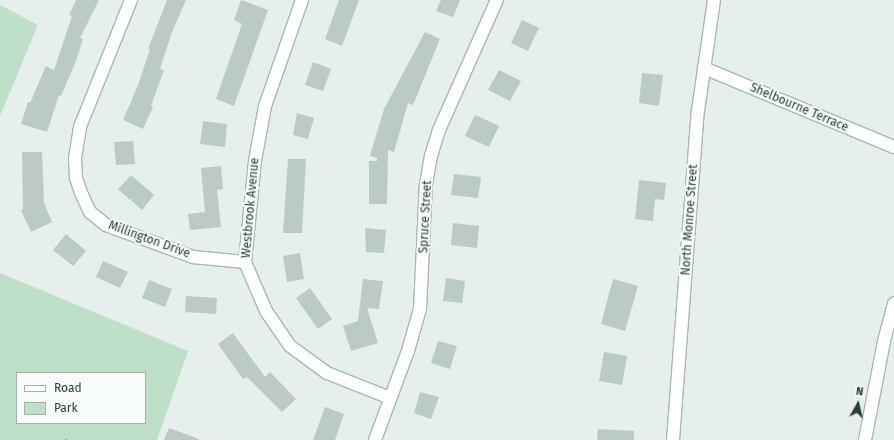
<!DOCTYPE html>
<style>
body{margin:0}
#map{position:relative;width:894px;height:440px;overflow:hidden;background:#e6efeb;font-family:"Fira Sans",sans-serif}
div>[style]{position:absolute}
[style*='--x']{left:calc(var(--x)*1px);top:calc(var(--y)*1px);width:calc(var(--w)*1px);rotate:calc(var(--a)*1deg)}
.green>*{inset:0;background:#bfe0c8}
.building>*{inset:0;background:#bbcac4}
.path>*{height:2.5px;margin-top:-1.25px;transform-origin:0;background:repeating-linear-gradient(90deg,#86b3a5 0 2px,transparent 0 5px)}
.roads{filter:drop-shadow(1px 0 #a8b8b2) drop-shadow(-1px 0 #a8b8b2) drop-shadow(0 1px #a8b8b2) drop-shadow(0 -1px #a8b8b2)}
.street>*{height:12px;margin:-6px;padding:0 6px;transform-origin:6px;border-radius:6px;background:#fff}
.secondary>*{height:12px;margin:-6px;padding:0 6px;transform-origin:6px;border-radius:6px;background:#fff}
span{translate:-50% -50%;white-space:nowrap;text-align:center;line-height:1.15;-webkit-text-stroke:4px #f7fbf9;paint-order:stroke}
.street-label{font-size:12px;color:#24423a}
.legend{position:absolute;left:16px;top:372px;width:130px;height:52px;box-sizing:border-box;background:#f7fbf9;border:1px solid #a3b1ad;margin:0;padding:5px 7px;list-style:none;font-size:12px;color:#24423a}
.legend li{display:flex;align-items:center;gap:8px;height:20px}
.legend b{width:20px;border:1px solid #a3b1ad}
.north{position:absolute;left:838px;top:384px;width:40px;height:40px;-webkit-text-stroke:3px #f7fbf9;paint-order:stroke;rotate:8deg;font-size:11px;font-weight:700;line-height:16px;text-align:center;color:#24423a}
.north::after{content:'';display:block;margin:auto;width:14px;height:18px;background:#24423a;clip-path:polygon(50% 0,100% 100%,50% 72%,0 100%)}
</style>
<div id="map">
<div class="green">
<div style="clip-path:polygon(0 5px,38px 25px,0 116px)"></div>
<div style="clip-path:polygon(evenodd,0 273px,188px 351px,157px 440px,0 440px,0 273px,17px 373px,145px 373px,145px 423px,17px 423px,17px 373px)"></div>
</div>
<div class="building">
<div style="clip-path:polygon(76px 0,99px 0,80px 38px,83px 39px,76px 61px,61px 96px,59px 95px,47px 132px,21px 124px,28px 102px,30px 103px,46px 66px,54px 70px,72px 16px,69px 15px)"></div>
<div style="clip-path:polygon(167px 0,186px 0,172px 32px,160px 69px,164px 70px,151px 106px,153px 107px,143px 129px,123px 120px,138px 85px,150px 49px,148px 49px)"></div>
<div style="clip-path:polygon(241px 0,268px 10px,234px 106px,216px 99px,242px 24px,234px 20px)"></div>
<div style="clip-path:polygon(339px 0,359px 0,342px 46px,325px 39px)"></div>
<div style="clip-path:polygon(441px 0,460px 0,453px 17px,436px 11px)"></div>
<div style="clip-path:polygon(522px 20px,539px 28px,528px 51px,511px 43px)"></div>
<div style="clip-path:polygon(425px 32px,440px 39px,413px 105px,408px 103px,394px 152px,388px 150px,387px 204px,369px 204px,369px 161px,377px 161px,377px 158px,370px 156px,384px 109px)"></div>
<div style="clip-path:polygon(313px 62px,331px 69px,323px 91px,305px 85px)"></div>
<div style="clip-path:polygon(499px 70px,521px 81px,510px 101px,488px 90px)"></div>
<div style="clip-path:polygon(642px 73px,663px 75px,659px 106px,639px 103px)"></div>
<div style="clip-path:polygon(297px 113px,314px 118px,308px 139px,293px 135px)"></div>
<div style="clip-path:polygon(475px 115px,499px 126px,489px 147px,465px 136px)"></div>
<div style="clip-path:polygon(203px 121px,227px 124px,225px 147px,200px 144px)"></div>
<div style="clip-path:polygon(133px 141px,135px 164px,116px 165px,114px 142px)"></div>
<div style="clip-path:polygon(22px 152px,42px 152px,44px 203px,52px 222px,31px 232px,21px 210px,23px 209px)"></div>
<div style="clip-path:polygon(288px 159px,306px 159px,302px 233px,283px 233px)"></div>
<div style="clip-path:polygon(221px 166px,223px 189px,217px 190px,221px 227px,190px 230px,188px 214px,205px 212px,201px 168px)"></div>
<div style="clip-path:polygon(454px 174px,481px 177px,478px 198px,451px 195px)"></div>
<div style="clip-path:polygon(131px 175px,154px 195px,142px 210px,131px 200px,132px 197px,130px 200px,118px 189px)"></div>
<div style="clip-path:polygon(639px 180px,666px 183px,664px 200px,655px 199px,653px 221px,635px 219px)"></div>
<div style="clip-path:polygon(453px 223px,479px 226px,477px 248px,451px 245px)"></div>
<div style="clip-path:polygon(365px 228px,386px 230px,384px 253px,366px 252px)"></div>
<div style="clip-path:polygon(66px 234px,86px 251px,73px 266px,53px 250px)"></div>
<div style="clip-path:polygon(300px 253px,304px 279px,287px 282px,283px 256px)"></div>
<div style="clip-path:polygon(103px 261px,128px 272px,120px 288px,96px 277px)"></div>
<div style="clip-path:polygon(446px 278px,465px 281px,462px 303px,443px 301px)"></div>
<div style="clip-path:polygon(363px 279px,383px 281px,379px 309px,367px 308px,378px 343px,351px 351px,343px 326px,358px 321px)"></div>
<div style="clip-path:polygon(613px 279px,638px 286px,625px 331px,601px 324px)"></div>
<div style="clip-path:polygon(149px 280px,172px 289px,165px 307px,142px 298px)"></div>
<div style="clip-path:polygon(310px 288px,332px 319px,318px 329px,296px 298px)"></div>
<div style="clip-path:polygon(186px 296px,217px 298px,216px 314px,185px 312px)"></div>
<div style="clip-path:polygon(233px 333px,265px 377px,270px 372px,296px 399px,282px 412px,247px 377px,243px 379px,218px 344px)"></div>
<div style="clip-path:polygon(438px 341px,457px 346px,450px 369px,431px 363px)"></div>
<div style="clip-path:polygon(604px 352px,627px 356px,622px 385px,599px 381px)"></div>
<div style="clip-path:polygon(420px 392px,439px 397px,431px 419px,414px 413px)"></div>
<div style="clip-path:polygon(325px 407px,344px 414px,335px 440px,313px 440px)"></div>
<div style="clip-path:polygon(169px 428px,199px 439px,198px 440px,164px 440px)"></div>
<div style="clip-path:polygon(598px 429px,634px 431px,634px 440px,597px 440px)"></div>
</div>
<div class="path">
<div style="--x:65;--y:440;--w:5;--a:0"></div>
</div>
<div class="roads">
<div class="street">
<div style="--x:131;--y:0;--w:137;--a:111.9"></div>
<div style="--x:80;--y:127;--w:32;--a:99"></div>
<div style="--x:75;--y:159;--w:19;--a:87"></div>
<div style="--x:76;--y:178;--w:18;--a:71"></div>
<div style="--x:82;--y:195;--w:19;--a:65"></div>
<div style="--x:90;--y:212;--w:21;--a:39"></div>
<div style="--x:106;--y:225;--w:93;--a:20.2"></div>
<div style="--x:193;--y:257;--w:52;--a:5.5"></div>
<div style="--x:302;--y:0;--w:112;--a:109.2"></div>
<div style="--x:265;--y:106;--w:56;--a:100.3"></div>
<div style="--x:255;--y:161;--w:101;--a:95.7"></div>
<div style="--x:245;--y:262;--w:53;--a:66.8"></div>
<div style="--x:266;--y:311;--w:42;--a:55.6"></div>
<div style="--x:290;--y:346;--w:46;--a:36.1"></div>
<div style="--x:327;--y:373;--w:68;--a:21.6"></div>
<div style="--x:704;--y:68;--w:206;--a:22.6"></div>
<div style="--x:375;--y:440;--w:95;--a:-69.7"></div>
<div style="--x:408;--y:351;--w:44;--a:-74.1"></div>
<div style="--x:420;--y:309;--w:125;--a:-87.3"></div>
<div style="--x:426;--y:184;--w:28;--a:-80"></div>
<div style="--x:431;--y:156;--w:27;--a:-73"></div>
<div style="--x:439;--y:130;--w:142;--a:-66"></div>
<div style="--x:865;--y:440;--w:101;--a:-79.1"></div>
<div style="--x:884;--y:341;--w:39;--a:-75"></div>
</div>
<div class="secondary">
<div style="--x:673;--y:440;--w:330;--a:-85.7"></div>
<div style="--x:698;--y:111;--w:112;--a:-81.8"></div>
</div>
</div>
<div class="street-label">
<span style="left:799px;top:108px;rotate:23deg">Shelbourne Terrace</span>
<span style="left:251px;top:208px;rotate:-85deg">Westbrook Avenue</span>
<span style="left:426px;top:217px;rotate:-87deg">Spruce Street</span>
<span style="left:690px;top:220px;rotate:-86deg">North Monroe Street</span>
<span style="left:149px;top:240px;rotate:20deg">Millington Drive</span>
</div>
<ul class="legend">
<li><b style="height:5px;background:#fff"></b>Road</li>
<li><b style="height:11px;background:#bfe0c8"></b>Park</li>
</ul>
<div class="north">N</div>
</div>
